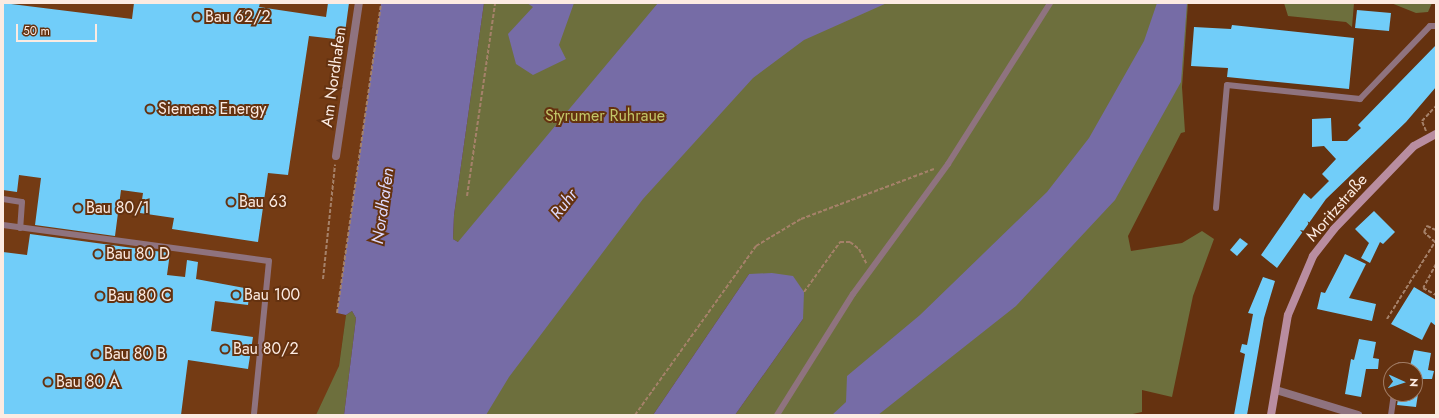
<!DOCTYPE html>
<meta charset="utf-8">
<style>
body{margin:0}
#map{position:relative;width:1439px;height:418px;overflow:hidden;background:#653210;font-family:Jost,sans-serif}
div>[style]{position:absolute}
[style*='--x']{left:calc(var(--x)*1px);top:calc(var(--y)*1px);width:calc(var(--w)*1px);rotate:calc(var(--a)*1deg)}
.built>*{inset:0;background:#743b14}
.green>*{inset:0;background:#6d6f3d}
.water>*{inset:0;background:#766ca6}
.building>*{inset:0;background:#71cdf9}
.path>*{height:2px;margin-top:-1px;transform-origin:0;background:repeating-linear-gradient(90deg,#a58169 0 4px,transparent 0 6px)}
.lane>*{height:6px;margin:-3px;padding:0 3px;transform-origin:3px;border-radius:3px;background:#8f737f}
.street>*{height:8px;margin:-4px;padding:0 4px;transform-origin:4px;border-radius:4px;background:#8f737f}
.secondary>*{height:8px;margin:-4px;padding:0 4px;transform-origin:4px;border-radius:4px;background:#b98da0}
.dots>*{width:11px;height:11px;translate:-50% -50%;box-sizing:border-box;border:2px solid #653210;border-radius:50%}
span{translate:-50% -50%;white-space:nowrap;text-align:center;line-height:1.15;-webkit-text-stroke:4px #653210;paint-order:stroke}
.poi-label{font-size:16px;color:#fcebe2}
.left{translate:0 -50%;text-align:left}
.street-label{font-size:16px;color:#fcebe2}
.park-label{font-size:16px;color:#c2c668}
.water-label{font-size:17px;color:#ddd9fc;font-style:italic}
.frame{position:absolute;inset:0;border:4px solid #fcebe2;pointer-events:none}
.north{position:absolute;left:1383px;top:362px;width:40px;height:40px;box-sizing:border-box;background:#653210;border:1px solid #a17c64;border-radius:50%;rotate:93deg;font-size:11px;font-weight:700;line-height:16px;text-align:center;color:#fcebe2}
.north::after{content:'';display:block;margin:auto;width:14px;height:18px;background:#67c4f0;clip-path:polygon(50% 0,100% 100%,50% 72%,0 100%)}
.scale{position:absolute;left:16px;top:24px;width:81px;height:18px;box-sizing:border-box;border:2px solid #fcebe2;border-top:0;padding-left:5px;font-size:12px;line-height:14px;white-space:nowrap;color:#fcebe2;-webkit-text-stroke:3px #653210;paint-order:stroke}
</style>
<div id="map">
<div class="built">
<div style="clip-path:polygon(3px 3px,381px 3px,337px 313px,346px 315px,332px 415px,3px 415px)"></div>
</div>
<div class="green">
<div style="clip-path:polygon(484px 3px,1188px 3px,1182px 87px,1185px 132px,1181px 133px,1128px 236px,1131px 251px,1182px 243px,1202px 231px,1214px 239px,1193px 296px,1172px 397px,1142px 390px,1142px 412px,1128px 415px,735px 415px,803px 319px,749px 274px,653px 415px,396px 415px,458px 242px,453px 239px,454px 215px)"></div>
<div style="clip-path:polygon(1284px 3px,1354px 3px,1352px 27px,1346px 22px,1288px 16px)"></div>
<div style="clip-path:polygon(1391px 3px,1432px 3px,1428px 12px,1416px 13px)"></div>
<div style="clip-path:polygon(352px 311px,356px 318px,344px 415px,316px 415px,339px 366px,346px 315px)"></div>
</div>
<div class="water">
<div style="clip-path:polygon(381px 3px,484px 3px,454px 215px,453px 239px,458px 242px,658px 3px,887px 3px,804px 40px,753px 78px,643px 199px,509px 377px,486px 415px,344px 415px,356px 318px,352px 311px,346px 315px,337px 313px)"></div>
<div style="clip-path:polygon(527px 3px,574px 3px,559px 45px,566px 59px,533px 75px,516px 64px,508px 34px,533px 7px)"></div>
<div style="clip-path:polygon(1157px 3px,1187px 3px,1181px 82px,1115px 200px,1016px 306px,878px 415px,832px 415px,846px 402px,847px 376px,920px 315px,1047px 192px,1089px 138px,1144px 41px)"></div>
<div style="clip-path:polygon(772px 273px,793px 276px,804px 292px,803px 319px,735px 415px,653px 415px,749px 274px)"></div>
</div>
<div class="building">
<div style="clip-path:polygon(3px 3px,132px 19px,134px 3px,260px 3px,259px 7px,326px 17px,328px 3px,349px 3px,344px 40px,309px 36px,288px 175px,268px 173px,258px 242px,172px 229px,174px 218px,140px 213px,143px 193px,121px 190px,115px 236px,35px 225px,41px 178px,19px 175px,17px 192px,3px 190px)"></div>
<div style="clip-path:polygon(1357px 10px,1391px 13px,1389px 31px,1355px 28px)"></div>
<div style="clip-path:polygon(1232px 25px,1354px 38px,1349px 89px,1227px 77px,1228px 68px,1191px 66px,1194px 27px,1231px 29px)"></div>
<div style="clip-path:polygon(1436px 45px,1436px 87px,1406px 122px,1326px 199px,1277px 268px,1261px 255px,1304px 193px,1311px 199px,1329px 181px,1322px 174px,1336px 159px,1324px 146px,1312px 147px,1312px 119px,1331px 118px,1332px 141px,1347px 141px,1361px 128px,1358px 125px)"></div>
<div style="clip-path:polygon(1374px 211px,1395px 232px,1383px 244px,1380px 242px,1370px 263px,1361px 258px,1369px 243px,1355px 229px)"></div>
<div style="clip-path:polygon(30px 234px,170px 253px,167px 275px,185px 277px,187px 260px,198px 262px,196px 279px,250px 289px,248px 305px,215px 301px,211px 331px,253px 337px,248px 369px,188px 360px,181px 415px,3px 415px,3px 252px,27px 255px)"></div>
<div style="clip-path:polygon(1240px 238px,1248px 244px,1237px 256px,1230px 250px)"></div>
<div style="clip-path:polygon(1345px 254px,1366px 264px,1349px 298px,1376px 304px,1372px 321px,1317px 309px,1321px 292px,1325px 293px)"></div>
<div style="clip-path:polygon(1263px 277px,1275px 281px,1264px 318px,1247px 415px,1234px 415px,1245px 354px,1240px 352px,1242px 344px,1247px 345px,1253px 314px,1248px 313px)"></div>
<div style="clip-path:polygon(1414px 287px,1436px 300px,1436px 326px,1431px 322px,1422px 340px,1391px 324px)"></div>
<div style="clip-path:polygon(1359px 339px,1376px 342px,1373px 358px,1379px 359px,1378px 369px,1366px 369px,1361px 397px,1345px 394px,1351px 359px,1354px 360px)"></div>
<div style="clip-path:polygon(1414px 350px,1431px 353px,1428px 370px,1434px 371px,1432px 379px,1415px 379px,1415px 370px,1409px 370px)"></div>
<div style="clip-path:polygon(1399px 394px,1418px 394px,1416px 407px,1397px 405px)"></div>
</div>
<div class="path">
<div style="--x:1426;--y:131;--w:11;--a:-112"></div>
<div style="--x:1422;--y:121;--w:21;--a:-47"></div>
<div style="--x:467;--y:196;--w:195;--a:-81.7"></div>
<div style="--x:1436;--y:264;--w:27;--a:118"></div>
<div style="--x:1423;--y:288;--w:15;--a:28"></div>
<div style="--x:323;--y:279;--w:115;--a:-84"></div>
<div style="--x:804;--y:292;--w:62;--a:-54.2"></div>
<div style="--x:840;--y:242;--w:10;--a:0"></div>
<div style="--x:850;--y:242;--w:11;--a:38"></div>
<div style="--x:859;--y:249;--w:16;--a:63"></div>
<div style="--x:337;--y:313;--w:313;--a:-81.9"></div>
<div style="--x:1387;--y:319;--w:91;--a:-58.1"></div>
<div style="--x:1435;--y:242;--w:15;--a:-138"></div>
<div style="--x:1424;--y:232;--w:7;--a:-63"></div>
<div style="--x:1427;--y:226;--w:10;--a:24"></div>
<div style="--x:635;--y:415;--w:208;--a:-54.4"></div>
<div style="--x:756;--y:246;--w:52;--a:-31"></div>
<div style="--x:801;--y:219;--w:142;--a:-20.6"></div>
</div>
<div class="lane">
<div style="--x:3;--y:199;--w:19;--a:9"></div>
<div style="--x:22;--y:202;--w:26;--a:94"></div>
<div style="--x:1216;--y:208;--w:123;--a:-84.9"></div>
<div style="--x:1227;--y:85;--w:134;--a:6"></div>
<div style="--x:1360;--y:99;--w:101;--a:-46.2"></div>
<div style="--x:1430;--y:26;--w:6;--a:0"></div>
<div style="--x:3;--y:225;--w:268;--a:7.7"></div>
<div style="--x:269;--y:261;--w:155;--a:95.6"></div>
<div style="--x:1399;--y:370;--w:5;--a:-79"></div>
<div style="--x:777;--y:415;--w:143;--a:-57.9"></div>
<div style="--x:853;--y:294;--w:161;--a:-53.8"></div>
<div style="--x:948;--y:164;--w:191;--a:-57.6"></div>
<div style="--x:1391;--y:415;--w:21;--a:-82"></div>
</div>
<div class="street">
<div style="--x:336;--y:156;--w:155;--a:-81.5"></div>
<div style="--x:1276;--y:390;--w:86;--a:17"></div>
</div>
<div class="secondary">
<div style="--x:1271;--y:415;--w:101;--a:-80.4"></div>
<div style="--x:1288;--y:315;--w:64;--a:-67"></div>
<div style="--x:1313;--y:256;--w:34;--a:-52"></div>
<div style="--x:1334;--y:229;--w:115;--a:-46.1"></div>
<div style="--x:1414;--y:146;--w:25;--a:-29"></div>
</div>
<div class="dots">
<div style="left:197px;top:17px;background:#67c4f0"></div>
<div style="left:150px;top:109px;background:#67c4f0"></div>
<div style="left:231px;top:202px;background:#67c4f0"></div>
<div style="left:78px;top:208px;background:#67c4f0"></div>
<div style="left:98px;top:254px;background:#67c4f0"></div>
<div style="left:236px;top:295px;background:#67c4f0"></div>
<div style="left:100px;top:296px;background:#67c4f0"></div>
<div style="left:225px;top:349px;background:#67c4f0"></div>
<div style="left:96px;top:354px;background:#67c4f0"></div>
<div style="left:48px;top:382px;background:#67c4f0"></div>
</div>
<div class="poi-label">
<span class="left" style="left:205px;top:17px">Bau 62/2</span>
<span class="left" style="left:158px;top:109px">Siemens Energy</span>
<span class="left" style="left:239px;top:202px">Bau 63</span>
<span class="left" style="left:86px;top:208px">Bau 80/1</span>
<span class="left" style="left:106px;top:254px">Bau 80 D</span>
<span class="left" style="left:244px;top:295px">Bau 100</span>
<span class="left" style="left:108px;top:296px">Bau 80 C</span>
<span class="left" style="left:233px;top:349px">Bau 80/2</span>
<span class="left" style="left:104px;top:354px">Bau 80 B</span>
<span class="left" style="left:56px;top:382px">Bau 80 A</span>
</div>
<div class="street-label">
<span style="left:334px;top:77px;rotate:-82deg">Am Nordhafen</span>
<span style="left:1337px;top:208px;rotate:-49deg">Moritzstraße</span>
</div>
<div class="park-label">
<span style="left:605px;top:116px">Styrumer Ruhraue</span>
</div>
<div class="water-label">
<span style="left:564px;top:204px;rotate:-52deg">Ruhr</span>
<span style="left:383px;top:206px;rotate:-82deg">Nordhafen</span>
</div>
<div class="frame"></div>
<div class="north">N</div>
<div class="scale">50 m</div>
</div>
